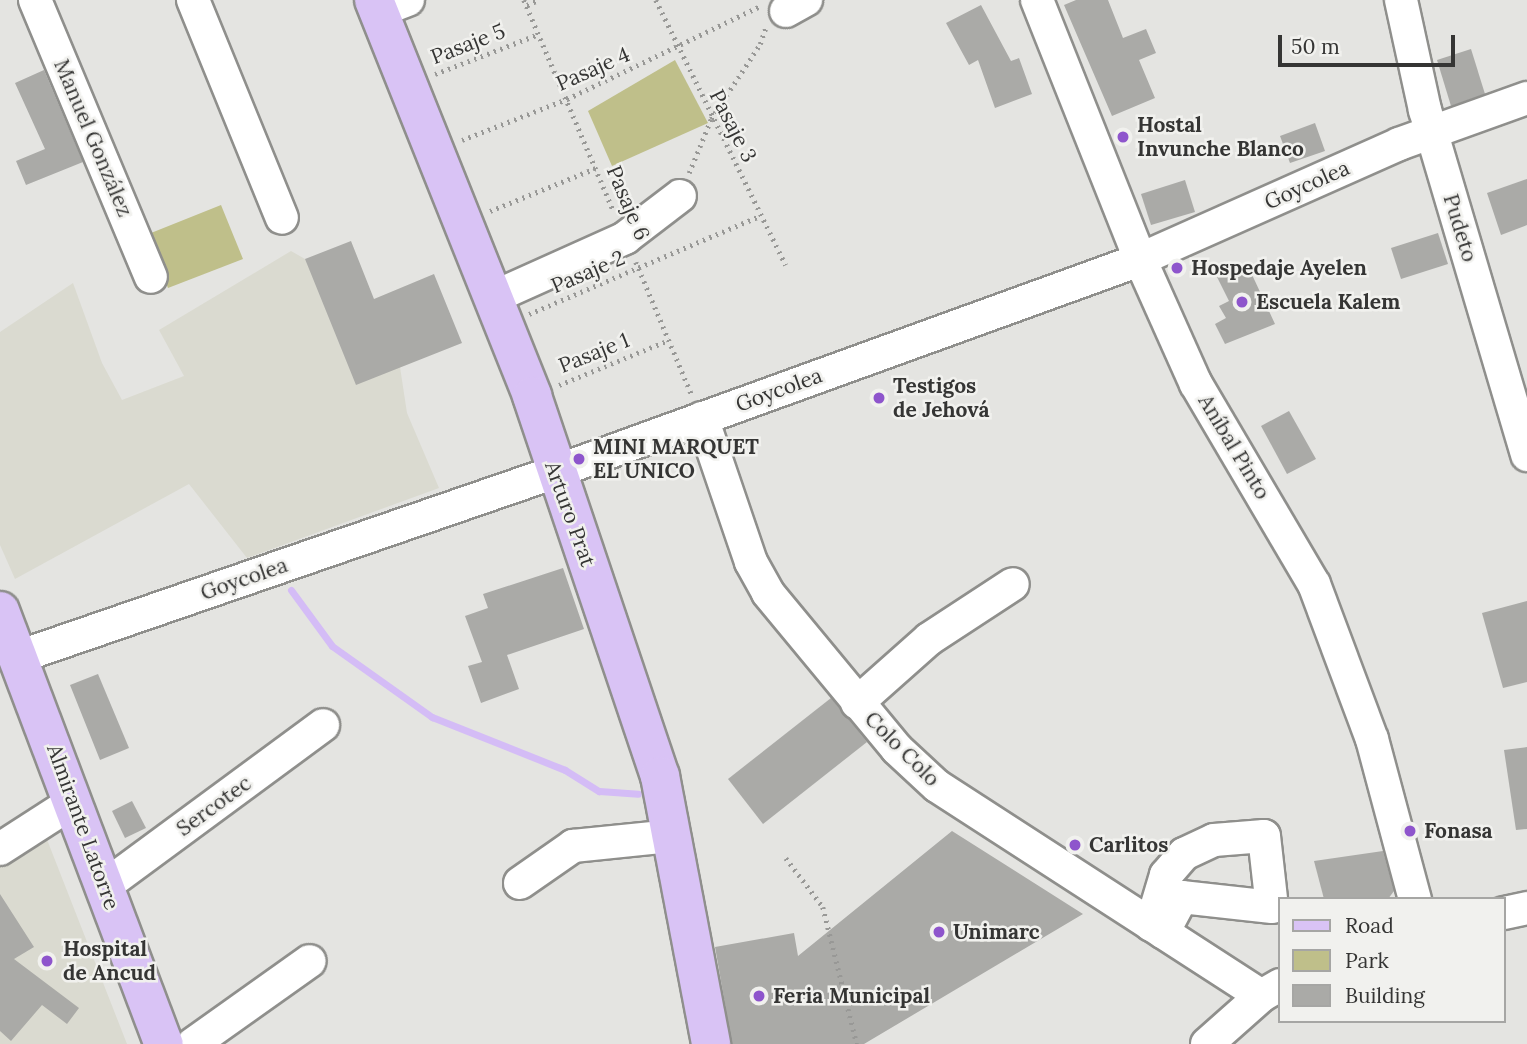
<!DOCTYPE html>
<meta charset="utf-8">
<style>
body{margin:0}
#map{position:relative;width:1527px;height:1044px;overflow:hidden;background:#e4e4e1;font-family:Lora,serif}
div>[style]{position:absolute}
[style*='--x']{left:calc(var(--x)*1px);top:calc(var(--y)*1px);width:calc(var(--w)*1px);rotate:calc(var(--a)*1deg)}
.built>*{inset:0;background:#dadad0}
.green>*{inset:0;background:#bfbf8a}
.stream>*{height:7px;margin:-3.5px;padding:0 3.5px;transform-origin:3.5px;border-radius:3.5px;background:#d4bcf6}
.building>*{inset:0;background:#aaaaa7}
.path>*{height:4.5px;margin-top:-2.25px;transform-origin:0;background:repeating-linear-gradient(90deg,#989896 0 2px,transparent 0 7px)}
.roads{filter:drop-shadow(2px 0 #8f8f8c) drop-shadow(-2px 0 #8f8f8c) drop-shadow(0 2px #8f8f8c) drop-shadow(0 -2px #8f8f8c)}
.minor>*{height:32px;margin:-16px;padding:0 16px;transform-origin:16px;border-radius:16px;background:#fff}
.major>*{height:38px;margin:-19px;padding:0 19px;transform-origin:19px;border-radius:19px;background:#d9c3f5}
.dots>*{width:19px;height:19px;translate:-50% -50%;box-sizing:border-box;border:4px solid #f1f1ee;border-radius:50%}
span{translate:-50% -50%;white-space:nowrap;text-align:center;line-height:1.15;-webkit-text-stroke:5px #f1f1ee;paint-order:stroke}
.street-label{font-size:21px;color:#353534}
.poi-label{font-size:21px;color:#353534;font-weight:700}
.left{translate:0 -50%;text-align:left}
.legend{position:absolute;left:1278px;top:897px;width:228px;height:126px;box-sizing:border-box;background:#f1f1ee;border:2px solid #a6a6a4;margin:0;padding:9px 12px;list-style:none;font-size:21px;color:#353534}
.legend li{display:flex;align-items:center;gap:14px;height:35px}
.legend b{width:35px;border:2px solid #a6a6a4}
.scale{position:absolute;left:1278px;top:35px;width:177px;height:32px;box-sizing:border-box;border:4px solid #353534;border-top:0;padding-left:9px;font-size:21px;line-height:24px;white-space:nowrap;color:#353534;-webkit-text-stroke:5px #f1f1ee;paint-order:stroke}
</style>
<div id="map">
<div class="built">
<div style="clip-path:polygon(291px 251px,305px 259px,400px 367px,407px 413px,439px 488px,247px 558px,189px 484px,15px 579px,0 545px,0 332px,73px 283px,102px 363px,122px 400px,184px 376px,159px 330px)"></div>
<div style="clip-path:polygon(46px 837px,127px 1044px,0 1044px,0 867px)"></div>
</div>
<div class="green">
<div style="clip-path:polygon(675px 60px,708px 123px,612px 166px,588px 111px)"></div>
<div style="clip-path:polygon(221px 205px,243px 259px,168px 288px,146px 235px)"></div>
</div>
<div class="stream">
<div style="--x:291;--y:590;--w:69;--a:53.8"></div>
<div style="--x:332;--y:646;--w:123;--a:35.4"></div>
<div style="--x:432;--y:717;--w:143;--a:21.7"></div>
<div style="--x:565;--y:770;--w:40;--a:32"></div>
<div style="--x:599;--y:791;--w:39;--a:4"></div>
</div>
<div class="building">
<div style="clip-path:polygon(1076px 0,1108px 0,1123px 38px,1146px 29px,1156px 53px,1139px 60px,1155px 98px,1112px 116px,1064px 5px)"></div>
<div style="clip-path:polygon(981px 5px,1011px 61px,1019px 58px,1032px 94px,995px 108px,978px 60px,969px 65px,946px 23px)"></div>
<div style="clip-path:polygon(1471px 49px,1485px 94px,1451px 106px,1437px 60px)"></div>
<div style="clip-path:polygon(44px 70px,83px 162px,26px 185px,16px 161px,45px 149px,15px 83px)"></div>
<div style="clip-path:polygon(1315px 123px,1325px 151px,1290px 163px,1280px 136px)"></div>
<div style="clip-path:polygon(1527px 179px,1527px 225px,1501px 235px,1487px 193px)"></div>
<div style="clip-path:polygon(1185px 180px,1195px 212px,1151px 225px,1141px 194px)"></div>
<div style="clip-path:polygon(1438px 233px,1448px 264px,1401px 279px,1391px 248px)"></div>
<div style="clip-path:polygon(351px 241px,374px 299px,434px 274px,462px 343px,356px 385px,305px 259px)"></div>
<div style="clip-path:polygon(1247px 264px,1275px 324px,1225px 344px,1215px 324px,1226px 318px,1219px 306px,1229px 301px,1217px 277px)"></div>
<div style="clip-path:polygon(1289px 411px,1316px 459px,1287px 474px,1261px 426px)"></div>
<div style="clip-path:polygon(563px 568px,584px 629px,507px 655px,519px 689px,481px 703px,468px 666px,482px 662px,465px 616px,488px 608px,483px 594px)"></div>
<div style="clip-path:polygon(1527px 601px,1527px 682px,1503px 688px,1482px 613px)"></div>
<div style="clip-path:polygon(98px 674px,129px 748px,100px 760px,70px 685px)"></div>
<div style="clip-path:polygon(831px 698px,867px 742px,763px 824px,728px 779px)"></div>
<div style="clip-path:polygon(1527px 747px,1527px 829px,1516px 830px,1504px 750px)"></div>
<div style="clip-path:polygon(132px 801px,146px 828px,125px 838px,112px 811px)"></div>
<div style="clip-path:polygon(952px 831px,1083px 914px,864px 1044px,732px 1044px,715px 947px,794px 933px,798px 956px)"></div>
<div style="clip-path:polygon(1383px 851px,1394px 891px,1388px 899px,1324px 899px,1314px 861px)"></div>
<div style="clip-path:polygon(0 894px,34px 947px,14px 959px,79px 1008px,67px 1024px,42px 1005px,11px 1041px,0 1031px)"></div>
</div>
<div class="path">
<div style="--x:524;--y:0;--w:230;--a:67"></div>
<div style="--x:656;--y:0;--w:295;--a:63.9"></div>
<div style="--x:527;--y:5;--w:12;--a:-24"></div>
<div style="--x:435;--y:74;--w:111;--a:-21"></div>
<div style="--x:462;--y:140;--w:113;--a:-21.3"></div>
<div style="--x:567;--y:99;--w:214;--a:-25.7"></div>
<div style="--x:689;--y:173;--w:58;--a:-67.8"></div>
<div style="--x:711;--y:119;--w:90;--a:-56.8"></div>
<div style="--x:760;--y:44;--w:18;--a:-71"></div>
<div style="--x:490;--y:211;--w:114;--a:-22.1"></div>
<div style="--x:636;--y:262;--w:144;--a:67.2"></div>
<div style="--x:529;--y:314;--w:251;--a:-23"></div>
<div style="--x:559;--y:385;--w:119;--a:-22.2"></div>
<div style="--x:786;--y:858;--w:61;--a:52.9"></div>
<div style="--x:823;--y:907;--w:141;--a:76.1"></div>
</div>
<div class="roads">
<div class="minor">
<div style="--x:35;--y:0;--w:300;--a:67.3"></div>
<div style="--x:193;--y:0;--w:235;--a:67.8"></div>
<div style="--x:1037;--y:0;--w:279;--a:68.3"></div>
<div style="--x:1140;--y:259;--w:137;--a:65.9"></div>
<div style="--x:1196;--y:384;--w:232;--a:59.5"></div>
<div style="--x:1314;--y:584;--w:165;--a:69.5"></div>
<div style="--x:1372;--y:739;--w:166;--a:75"></div>
<div style="--x:1401;--y:0;--w:113;--a:77.7"></div>
<div style="--x:1425;--y:110;--w:360;--a:73.5"></div>
<div style="--x:379;--y:11;--w:31;--a:-21"></div>
<div style="--x:786;--y:11;--w:23;--a:-29"></div>
<div style="--x:494;--y:297;--w:144;--a:-24.2"></div>
<div style="--x:625;--y:238;--w:69;--a:-37.4"></div>
<div style="--x:702;--y:418;--w:152;--a:71.2"></div>
<div style="--x:751;--y:562;--w:35;--a:61"></div>
<div style="--x:768;--y:593;--w:202;--a:50.4"></div>
<div style="--x:897;--y:749;--w:54;--a:42.8"></div>
<div style="--x:937;--y:786;--w:386;--a:32.9"></div>
<div style="--x:21;--y:656;--w:547;--a:-19"></div>
<div style="--x:538;--y:478;--w:634;--a:-19.92"></div>
<div style="--x:1134;--y:262;--w:290;--a:-24"></div>
<div style="--x:1399;--y:144;--w:136;--a:-19.8"></div>
<div style="--x:857;--y:703;--w:96;--a:-41.6"></div>
<div style="--x:929;--y:639;--w:100;--a:-33.2"></div>
<div style="--x:0;--y:849;--w:87;--a:-32.8"></div>
<div style="--x:520;--y:883;--w:65;--a:-34.9"></div>
<div style="--x:573;--y:846;--w:100;--a:-5.8"></div>
<div style="--x:105;--y:886;--w:271;--a:-36.4"></div>
<div style="--x:1504;--y:913;--w:24;--a:-12"></div>
<div style="--x:1151;--y:925;--w:52;--a:-73.3"></div>
<div style="--x:1166;--y:875;--w:28;--a:-49"></div>
<div style="--x:1184;--y:854;--w:33;--a:-25"></div>
<div style="--x:1214;--y:840;--w:50;--a:-4.6"></div>
<div style="--x:1264;--y:836;--w:71;--a:83.6"></div>
<div style="--x:1272;--y:907;--w:91;--a:-173.7"></div>
<div style="--x:1182;--y:897;--w:40;--a:118"></div>
<div style="--x:193;--y:1044;--w:143;--a:-35.4"></div>
<div style="--x:1207;--y:1044;--w:72;--a:-41.6"></div>
<div style="--x:1261;--y:996;--w:22;--a:-30"></div>
</div>
<div class="major">
<div style="--x:374;--y:0;--w:426;--a:68.2"></div>
<div style="--x:532;--y:396;--w:401;--a:71.4"></div>
<div style="--x:660;--y:776;--w:273;--a:79.2"></div>
<div style="--x:0;--y:611;--w:463;--a:69.3"></div>
</div>
</div>
<div class="dots">
<div style="left:1123px;top:137px;background:#8e55cc"></div>
<div style="left:1177px;top:268px;background:#8e55cc"></div>
<div style="left:1242px;top:302px;background:#8e55cc"></div>
<div style="left:879px;top:398px;background:#8e55cc"></div>
<div style="left:579px;top:459px;background:#8e55cc"></div>
<div style="left:1410px;top:831px;background:#8e55cc"></div>
<div style="left:1075px;top:845px;background:#8e55cc"></div>
<div style="left:939px;top:932px;background:#8e55cc"></div>
<div style="left:47px;top:961px;background:#8e55cc"></div>
<div style="left:759px;top:996px;background:#8e55cc"></div>
</div>
<div class="street-label">
<span style="left:468px;top:44px;rotate:-21deg">Pasaje 5</span>
<span style="left:593px;top:69px;rotate:-24deg">Pasaje 4</span>
<span style="left:733px;top:126px;rotate:63deg">Pasaje 3</span>
<span style="left:93px;top:138px;rotate:67deg">Manuel González</span>
<span style="left:1307px;top:185px;rotate:-24deg">Goycolea</span>
<span style="left:628px;top:203px;rotate:67deg">Pasaje 6</span>
<span style="left:1460px;top:228px;rotate:73deg">Pudeto</span>
<span style="left:588px;top:272px;rotate:-23deg">Pasaje 2</span>
<span style="left:594px;top:353px;rotate:-22deg">Pasaje 1</span>
<span style="left:779px;top:390px;rotate:-20deg">Goycolea</span>
<span style="left:1234px;top:447px;rotate:59deg">Aníbal Pinto</span>
<span style="left:570px;top:514px;rotate:70deg">Arturo Prat</span>
<span style="left:244px;top:579px;rotate:-19deg">Goycolea</span>
<span style="left:902px;top:749px;rotate:45deg">Colo Colo</span>
<span style="left:214px;top:806px;rotate:-36deg">Sercotec</span>
<span style="left:83px;top:827px;rotate:70deg">Almirante Latorre</span>
</div>
<div class="poi-label">
<span class="left" style="left:1137px;top:137px">Hostal<br>Invunche Blanco</span>
<span class="left" style="left:1191px;top:268px">Hospedaje Ayelen</span>
<span class="left" style="left:1256px;top:302px">Escuela Kalem</span>
<span class="left" style="left:893px;top:398px">Testigos<br>de Jehová</span>
<span class="left" style="left:593px;top:459px">MINI MARQUET<br>EL UNICO</span>
<span class="left" style="left:1424px;top:831px">Fonasa</span>
<span class="left" style="left:1089px;top:845px">Carlitos</span>
<span class="left" style="left:953px;top:932px">Unimarc</span>
<span class="left" style="left:63px;top:961px">Hospital<br>de Ancud</span>
<span class="left" style="left:773px;top:996px">Feria Municipal</span>
</div>
<ul class="legend">
<li><b style="height:9px;background:#d9c3f5"></b>Road</li>
<li><b style="height:19px;background:#bfbf8a"></b>Park</li>
<li><b style="height:19px;background:#aaaaa7"></b>Building</li>
</ul>
<div class="scale">50 m</div>
</div>
